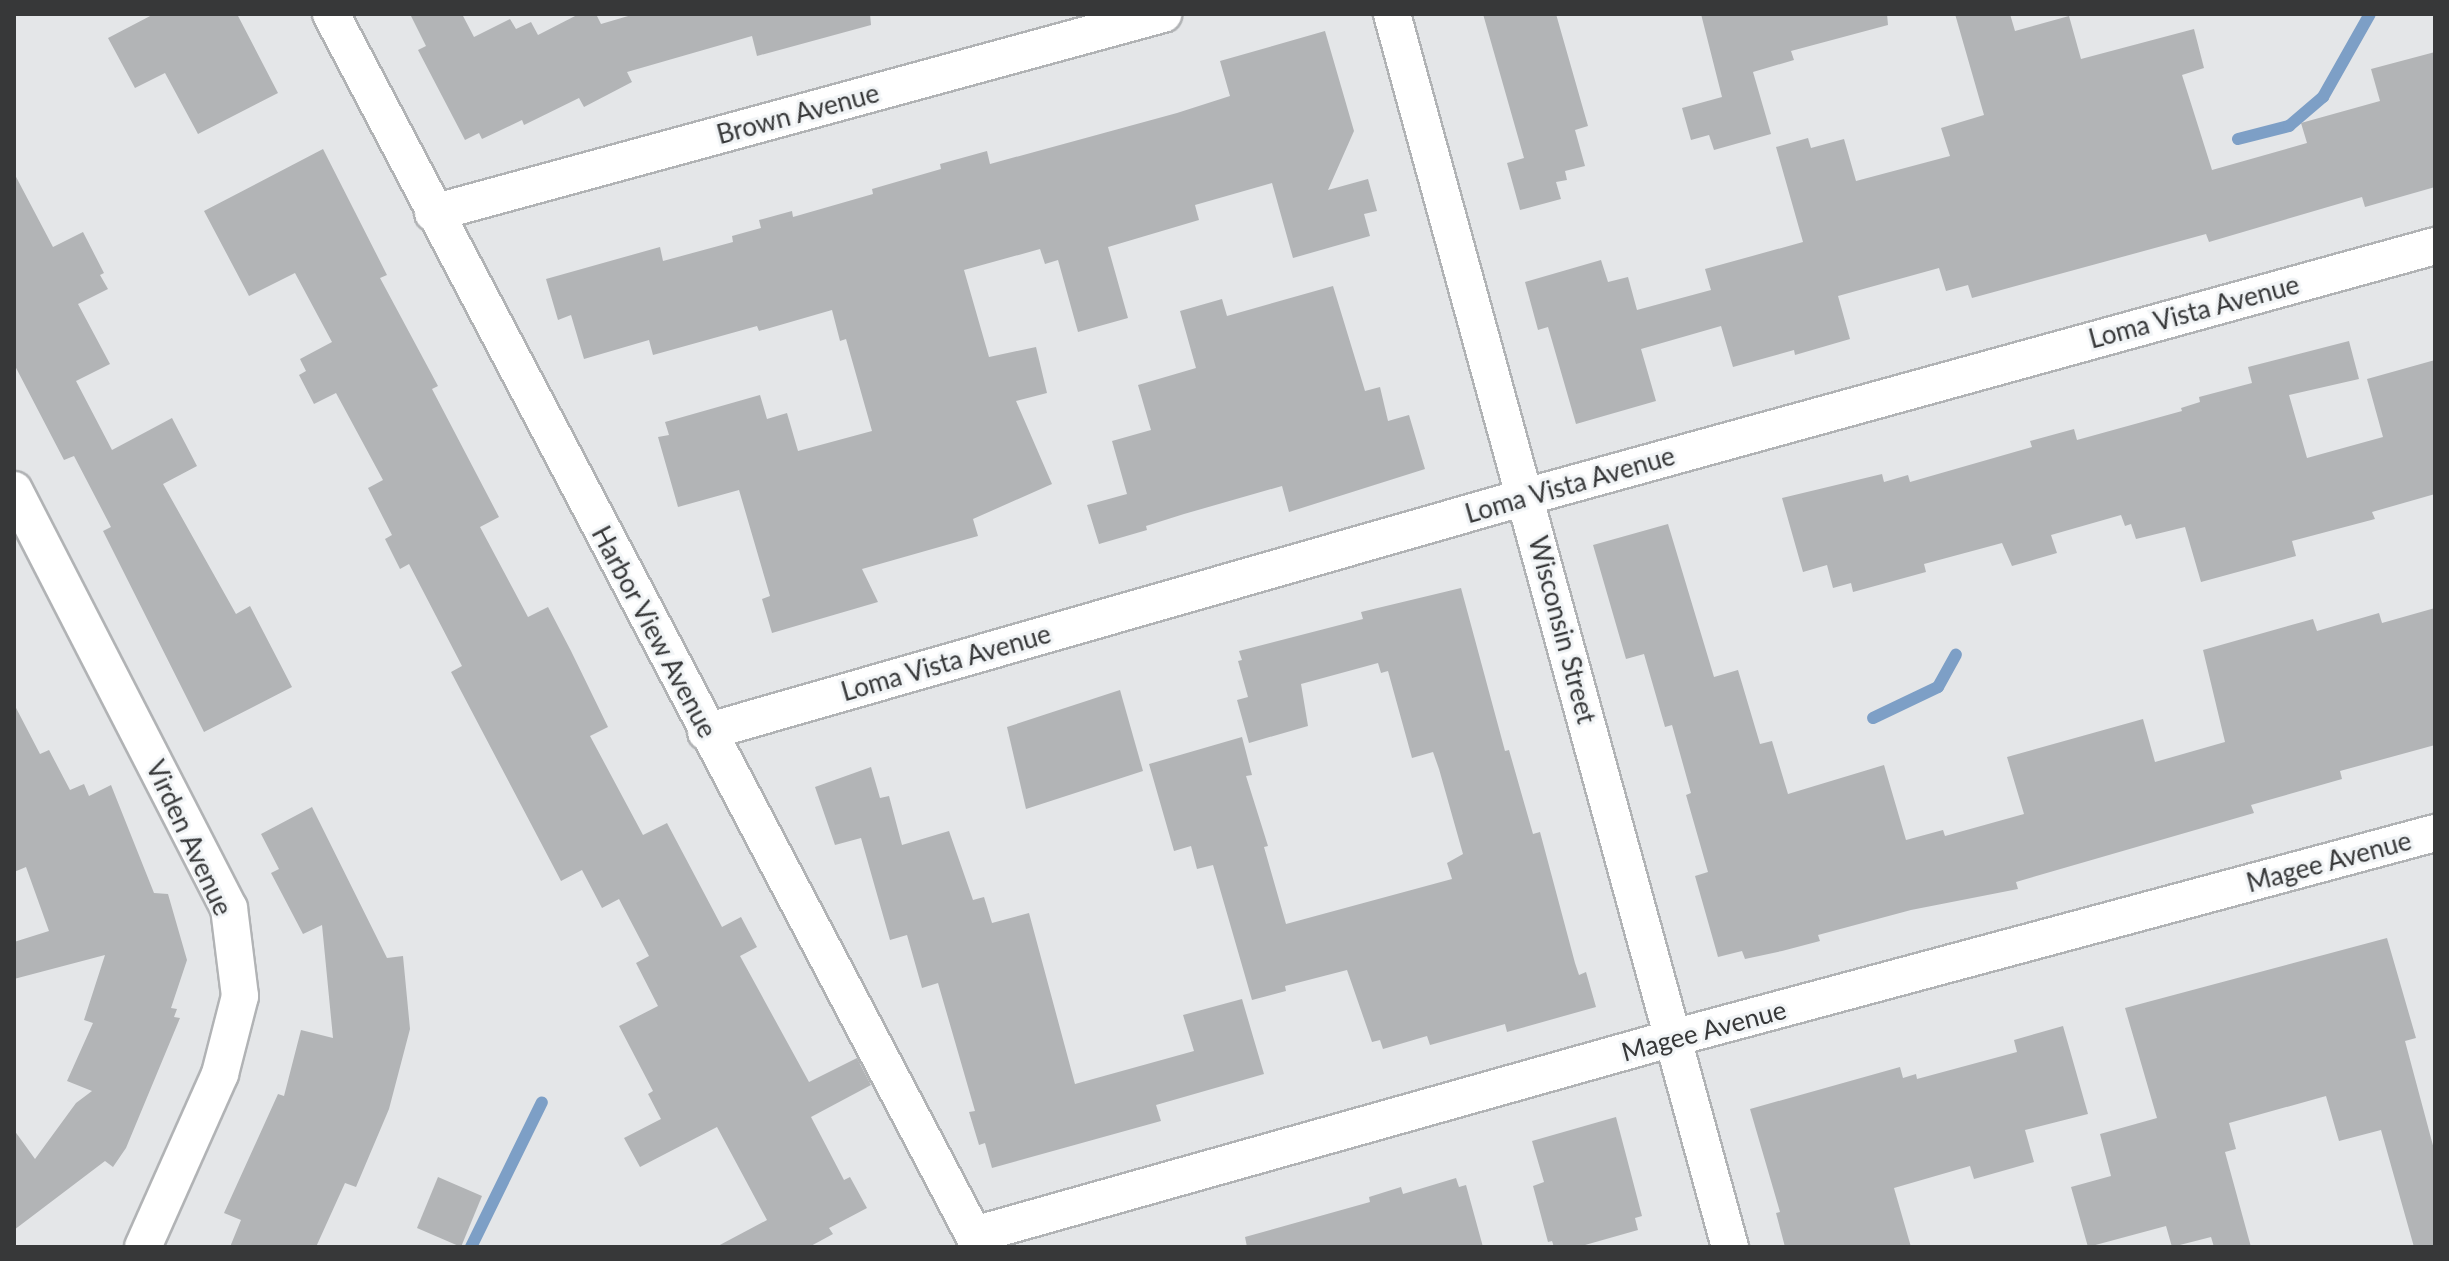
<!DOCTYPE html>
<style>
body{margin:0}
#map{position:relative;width:2449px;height:1261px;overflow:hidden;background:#e4e6e8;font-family:Lato,sans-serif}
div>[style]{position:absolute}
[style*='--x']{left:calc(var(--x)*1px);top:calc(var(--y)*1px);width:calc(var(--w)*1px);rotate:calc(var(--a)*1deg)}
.stream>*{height:12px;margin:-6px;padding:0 6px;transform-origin:6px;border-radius:6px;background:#7d9fc6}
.building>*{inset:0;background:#b2b4b6}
.roads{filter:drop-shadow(2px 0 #b1b3b5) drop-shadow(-2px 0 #b1b3b5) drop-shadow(0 2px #b1b3b5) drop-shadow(0 -2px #b1b3b5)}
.minor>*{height:36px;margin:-18px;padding:0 18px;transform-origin:18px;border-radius:18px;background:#fff}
span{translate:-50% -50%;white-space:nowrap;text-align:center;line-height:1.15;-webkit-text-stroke:6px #f1f4f6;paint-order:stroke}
.street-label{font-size:26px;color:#373839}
.frame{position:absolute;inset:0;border:16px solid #373839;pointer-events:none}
</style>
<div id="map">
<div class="stream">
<div style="--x:2238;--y:139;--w:53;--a:-14.3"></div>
<div style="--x:2289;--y:126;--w:45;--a:-40.5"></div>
<div style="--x:2323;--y:97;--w:95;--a:-60.5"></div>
<div style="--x:1873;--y:718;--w:72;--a:-25.5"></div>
<div style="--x:1938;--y:687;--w:37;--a:-61"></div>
<div style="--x:471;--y:1247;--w:161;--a:-63.9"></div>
</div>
<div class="building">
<div style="clip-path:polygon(154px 14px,237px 14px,278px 93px,198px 134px,165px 73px,135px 88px,108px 38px)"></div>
<div style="clip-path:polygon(410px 14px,462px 14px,474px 37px,510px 19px,516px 29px,531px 22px,538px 35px,579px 14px,596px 14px,601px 24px,635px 14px,870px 14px,871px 25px,757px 56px,752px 36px,627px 72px,632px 82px,584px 107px,579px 98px,524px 125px,522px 120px,482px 139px,479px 133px,465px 140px,418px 50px,426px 46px)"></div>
<div style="clip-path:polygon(1483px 14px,1556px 14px,1588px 126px,1575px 130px,1585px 166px,1565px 171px,1567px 180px,1556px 182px,1561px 199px,1520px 210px,1507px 163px,1524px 158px)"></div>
<div style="clip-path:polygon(1701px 14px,1887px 14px,1888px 25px,1791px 51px,1794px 60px,1753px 72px,1771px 134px,1714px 150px,1709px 135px,1691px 140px,1682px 108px,1722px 97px)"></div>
<div style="clip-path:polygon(1955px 14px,2010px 14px,2015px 31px,2069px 16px,2081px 59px,2194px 29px,2204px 68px,2182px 75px,2212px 170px,2307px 143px,2301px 123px,2380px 101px,2371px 69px,2435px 52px,2435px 187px,2365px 207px,2362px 197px,2209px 242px,2206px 234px,1972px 298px,1968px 285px,1946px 291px,1939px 268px,1838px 296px,1850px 339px,1795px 355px,1794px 350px,1733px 367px,1721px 326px,1641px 349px,1656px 401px,1576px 424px,1548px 327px,1538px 330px,1525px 282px,1601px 260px,1608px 282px,1628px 277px,1637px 310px,1711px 290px,1705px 269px,1803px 242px,1776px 147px,1808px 138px,1811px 148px,1844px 139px,1856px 181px,1950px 156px,1941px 128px,1984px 115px)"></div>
<div style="clip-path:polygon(1325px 31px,1354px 131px,1328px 190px,1368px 179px,1377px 211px,1364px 214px,1370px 236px,1293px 258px,1272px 183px,1195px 205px,1199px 220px,1108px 247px,1128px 318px,1078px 332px,1058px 260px,1045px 264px,1040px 249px,964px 270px,989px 357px,1036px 347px,1047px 393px,1016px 401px,1052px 484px,973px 519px,978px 536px,862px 569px,878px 602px,772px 633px,762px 599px,770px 596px,739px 490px,678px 507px,658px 437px,669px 435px,665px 422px,760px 395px,767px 419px,787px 413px,798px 451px,872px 431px,846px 339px,840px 341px,832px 310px,759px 331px,757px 326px,653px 355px,649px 340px,584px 359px,571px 315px,558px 320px,546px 279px,660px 247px,663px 261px,733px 242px,732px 236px,761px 228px,759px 220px,792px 211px,793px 217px,873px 194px,872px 189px,941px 169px,940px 164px,987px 151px,990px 164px,1177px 113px,1230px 96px,1220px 61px)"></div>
<div style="clip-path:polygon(323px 149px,387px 275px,380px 278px,438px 386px,432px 389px,499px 517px,480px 527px,528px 617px,548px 607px,571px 651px,608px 727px,590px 736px,643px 835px,667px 823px,722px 927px,741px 917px,757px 947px,740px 956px,809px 1082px,857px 1058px,871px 1085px,811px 1117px,844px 1180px,850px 1177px,867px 1208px,829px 1228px,833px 1234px,809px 1247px,716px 1247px,767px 1220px,717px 1127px,640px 1167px,624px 1138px,661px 1119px,648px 1094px,653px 1091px,619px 1026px,658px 1006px,636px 963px,649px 956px,619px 899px,602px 908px,582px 870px,561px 881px,451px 672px,462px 666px,409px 564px,400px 569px,385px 539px,392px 535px,368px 488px,383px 480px,336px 393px,314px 404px,299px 375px,306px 371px,300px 359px,332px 342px,295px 273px,249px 296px,204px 211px)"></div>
<div style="clip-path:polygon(14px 173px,53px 247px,83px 232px,104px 273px,100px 275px,108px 289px,78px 304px,110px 364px,76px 381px,112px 450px,172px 418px,197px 466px,163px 484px,236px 614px,250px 606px,292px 687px,204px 732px,103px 531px,111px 527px,74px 456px,64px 460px,14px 364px)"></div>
<div style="clip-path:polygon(1333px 286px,1365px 391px,1380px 387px,1388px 421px,1409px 415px,1425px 469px,1289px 512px,1282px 486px,1184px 514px,1146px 526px,1147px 530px,1099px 544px,1087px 505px,1127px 494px,1112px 441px,1151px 430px,1138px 385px,1196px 368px,1180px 311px,1222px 299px,1227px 316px)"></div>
<div style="clip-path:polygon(2349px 341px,2359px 379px,2289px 395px,2307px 458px,2383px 437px,2367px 379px,2435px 360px,2435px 494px,2372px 512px,2375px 519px,2292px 541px,2296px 556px,2201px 582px,2185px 527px,2136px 539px,2131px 524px,2125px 526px,2121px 515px,2051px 535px,2057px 553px,2012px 566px,2002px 543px,1924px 564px,1926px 572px,1853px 592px,1851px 583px,1833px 588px,1827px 565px,1803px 572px,1782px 498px,1882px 474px,1884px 482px,1908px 475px,1910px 482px,2032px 447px,2030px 441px,2074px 429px,2077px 440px,2182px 411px,2181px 408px,2200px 402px,2199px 397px,2252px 383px,2248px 367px)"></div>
<div style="clip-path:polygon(1668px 524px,1714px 677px,1738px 670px,1760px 744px,1772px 741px,1788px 794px,1884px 765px,1906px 840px,1943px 830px,1945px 836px,2024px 814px,2007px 757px,2143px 719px,2155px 762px,2225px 742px,2203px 650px,2313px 619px,2317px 631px,2379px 613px,2382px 623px,2435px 608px,2435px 745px,2340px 771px,2342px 779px,2251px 805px,2254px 813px,2016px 882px,2018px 889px,1911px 910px,1818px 935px,1820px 941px,1782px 951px,1745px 959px,1742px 951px,1718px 957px,1695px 876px,1708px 872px,1686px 795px,1691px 793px,1672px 725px,1665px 727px,1644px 654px,1626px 659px,1593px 545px)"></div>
<div style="clip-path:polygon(1461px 588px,1505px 751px,1509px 750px,1533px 834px,1540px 832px,1575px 963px,1579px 975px,1586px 972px,1596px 1007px,1507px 1032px,1505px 1024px,1430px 1045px,1427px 1036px,1383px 1049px,1380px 1040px,1372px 1042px,1347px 970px,1285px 986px,1286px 991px,1252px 1000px,1213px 865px,1197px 869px,1191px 846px,1174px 851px,1149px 764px,1242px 737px,1252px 775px,1246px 776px,1268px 846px,1264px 847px,1286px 924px,1452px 879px,1447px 863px,1463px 854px,1439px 769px,1433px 752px,1412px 758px,1388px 671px,1381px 673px,1378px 663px,1301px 684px,1308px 726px,1249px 743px,1237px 700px,1248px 697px,1238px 661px,1242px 660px,1239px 651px,1363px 619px,1361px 612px)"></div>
<div style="clip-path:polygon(1120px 690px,1143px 771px,1026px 809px,1007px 727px)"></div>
<div style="clip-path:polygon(14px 704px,40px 754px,49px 750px,70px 790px,84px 784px,89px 796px,111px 785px,154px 893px,168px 894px,187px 960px,171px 1008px,177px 1009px,174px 1017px,180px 1018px,126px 1148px,113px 1167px,105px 1161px,14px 1230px,14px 1130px,35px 1159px,76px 1103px,92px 1091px,67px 1081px,93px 1023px,84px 1020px,105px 955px,14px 979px,14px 942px,49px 931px,26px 867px,14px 872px)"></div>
<div style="clip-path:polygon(871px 767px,880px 798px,889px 796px,902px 845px,949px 831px,973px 900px,984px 897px,992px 923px,1029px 913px,1075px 1084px,1194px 1051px,1183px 1015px,1242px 999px,1264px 1074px,1156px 1105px,1161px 1121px,992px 1168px,985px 1143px,979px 1145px,969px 1112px,975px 1111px,938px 983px,922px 988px,907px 935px,890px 940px,861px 838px,835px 845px,815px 787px)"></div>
<div style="clip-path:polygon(312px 807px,387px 958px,403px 956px,410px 1029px,389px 1109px,356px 1187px,345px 1183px,316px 1247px,230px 1247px,241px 1220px,224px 1213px,278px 1094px,284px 1096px,301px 1030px,333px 1038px,322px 925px,303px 934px,271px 873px,279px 869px,261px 834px)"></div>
<div style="clip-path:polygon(2387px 938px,2416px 1038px,2405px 1041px,2435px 1153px,2435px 1247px,2414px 1247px,2381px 1130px,2339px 1141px,2326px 1096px,2229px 1123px,2236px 1149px,2225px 1152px,2251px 1247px,2214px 1247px,2211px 1237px,2172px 1247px,2166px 1226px,2088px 1247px,2071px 1187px,2111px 1176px,2100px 1134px,2157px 1118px,2125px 1008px)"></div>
<div style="clip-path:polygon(2063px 1026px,2088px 1114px,2025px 1130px,2034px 1162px,1974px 1179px,1970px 1166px,1894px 1188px,1911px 1247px,1785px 1247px,1776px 1213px,1780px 1212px,1750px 1109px,1900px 1067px,1903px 1078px,1916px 1074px,1917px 1079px,2017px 1052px,2014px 1040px)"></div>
<div style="clip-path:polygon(1616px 1117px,1642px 1216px,1635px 1218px,1638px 1230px,1578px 1247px,1554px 1247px,1552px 1241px,1548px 1242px,1533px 1186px,1544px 1182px,1532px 1141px)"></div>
<div style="clip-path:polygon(438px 1177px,482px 1196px,461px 1247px,417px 1228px)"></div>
<div style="clip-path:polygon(1456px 1178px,1459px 1187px,1466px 1185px,1483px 1247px,1247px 1247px,1245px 1237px,1370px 1202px,1369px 1197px,1401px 1187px,1403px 1194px)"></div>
</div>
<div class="roads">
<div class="minor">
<div style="--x:331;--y:14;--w:1393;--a:62.24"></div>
<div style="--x:1392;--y:14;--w:1278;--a:74.67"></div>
<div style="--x:433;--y:213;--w:757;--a:-15.25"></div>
<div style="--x:14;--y:490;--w:470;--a:62.8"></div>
<div style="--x:229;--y:908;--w:89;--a:82.9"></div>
<div style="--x:240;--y:996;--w:81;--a:104.4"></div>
<div style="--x:220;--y:1074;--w:189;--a:114"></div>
<div style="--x:706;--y:732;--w:852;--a:-16.01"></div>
<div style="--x:1525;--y:497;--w:944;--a:-15.42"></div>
<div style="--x:974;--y:1235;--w:726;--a:-15.74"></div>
<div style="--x:1673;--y:1038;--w:789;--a:-15.06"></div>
</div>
</div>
<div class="street-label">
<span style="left:798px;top:114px;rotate:-15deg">Brown Avenue</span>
<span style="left:2194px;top:312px;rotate:-15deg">Loma Vista Avenue</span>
<span style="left:1570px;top:485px;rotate:-16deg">Loma Vista Avenue</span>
<span style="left:1562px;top:630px;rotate:75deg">Wisconsin Street</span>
<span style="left:654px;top:632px;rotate:62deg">Harbor View Avenue</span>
<span style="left:946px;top:663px;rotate:-16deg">Loma Vista Avenue</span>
<span style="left:189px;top:838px;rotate:65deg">Virden Avenue</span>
<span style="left:2329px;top:862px;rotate:-15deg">Magee Avenue</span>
<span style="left:1704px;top:1031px;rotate:-15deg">Magee Avenue</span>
</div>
<div class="frame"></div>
</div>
